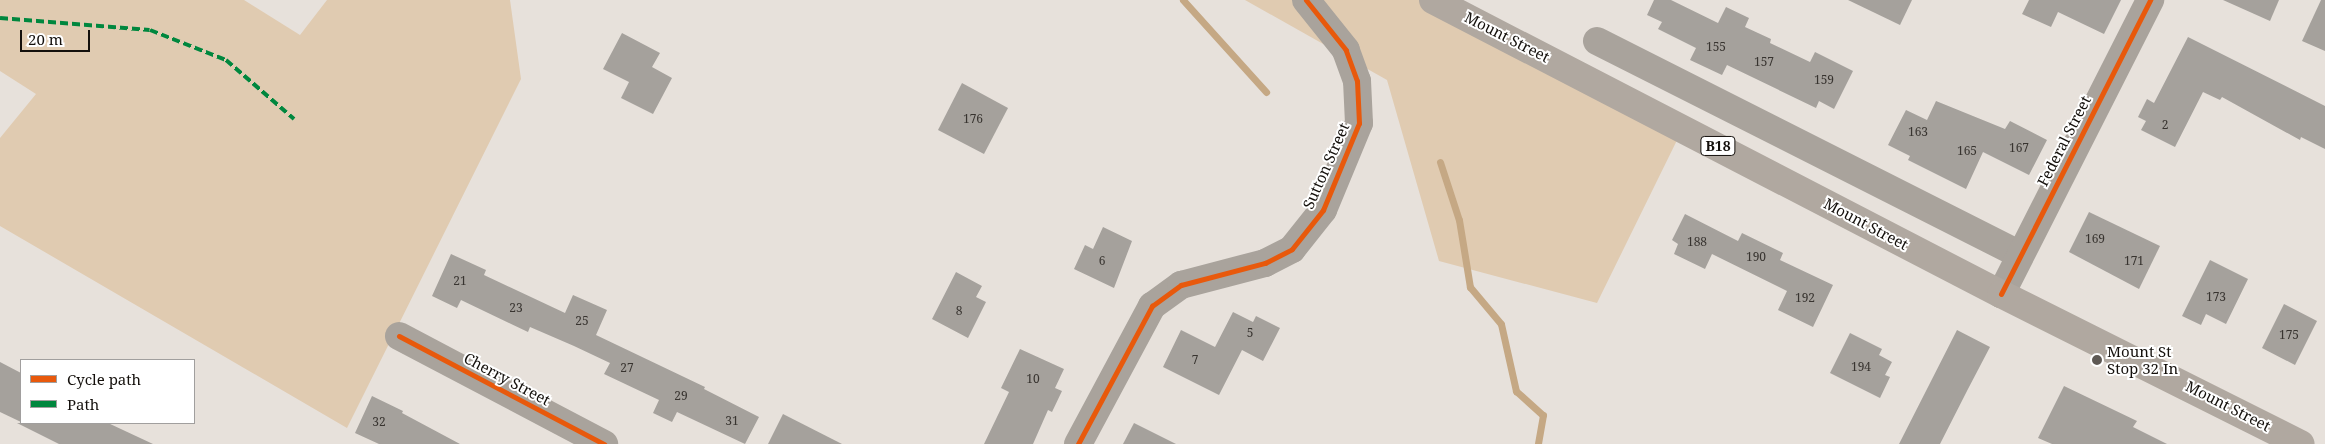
<!DOCTYPE html>
<style>
body{margin:0}
#map{position:relative;width:2325px;height:444px;overflow:hidden;background:#e7e1db;font-family:"Noto Serif",serif}
div>[style]{position:absolute}
[style*='--x']{left:calc(var(--x)*1px);top:calc(var(--y)*1px);width:calc(var(--w)*1px);rotate:calc(var(--a)*1deg)}
.green>*{inset:0;background:#e0cbb1}
.stream>*{height:7px;margin:-3.5px;padding:0 3.5px;transform-origin:3.5px;border-radius:3.5px;background:#c5a884}
.building>*{inset:0;background:#a5a19c}
.minor>*{height:28px;margin:-14px;padding:0 14px;transform-origin:14px;border-radius:14px;background:#a9a39c}
.highway>*{height:28px;margin:-14px;padding:0 14px;transform-origin:14px;border-radius:14px;background:#b0a8a0}
.quiet>*{height:4px;margin-top:-2px;transform-origin:0;background:repeating-linear-gradient(90deg,#00873e 0 8px,transparent 0 12px)}
.cycleway>*{height:5px;margin:-2.5px;padding:0 2.5px;transform-origin:2.5px;border-radius:2.5px;background:#e8590c}
.dots>*{width:14px;height:14px;translate:-50% -50%;box-sizing:border-box;border:2px solid #fff;border-radius:50%}
span{translate:-50% -50%;white-space:nowrap;text-align:center;line-height:1.15;-webkit-text-stroke:4px #fff;paint-order:stroke}
.number-label{font-size:12px;color:#383430}
.number-label span{-webkit-text-stroke-width:0}
.shield-label span{padding:1px 4px;background:#fff;border:1px solid;border-radius:4px;-webkit-text-stroke-width:0}
.shield-label{font-size:14px;color:#14100c;font-weight:700}
.street-label{font-size:15px;color:#14100c}
.poi-label{font-size:15px;color:#14100c}
.left{translate:0 -50%;text-align:left}
.legend{position:absolute;left:20px;top:359px;width:175px;height:65px;box-sizing:border-box;background:#fff;border:1px solid #a19f9e;margin:0;padding:6px 9px;list-style:none;font-size:15px;color:#14100c}
.legend li{display:flex;align-items:center;gap:10px;height:25px}
.legend b{width:25px;border:1px solid #a19f9e}
.scale{position:absolute;left:20px;top:30px;width:70px;height:22px;box-sizing:border-box;border:2px solid #14100c;border-top:0;padding-left:6px;font-size:15px;line-height:18px;white-space:nowrap;color:#14100c;-webkit-text-stroke:4px #fff;paint-order:stroke}
</style>
<div id="map">
<div class="green">
<div style="clip-path:polygon(0 0,244px 0,300px 35px,327px 0,510px 0,521px 79px,347px 428px,0 226px,0 138px,36px 94px,0 71px)"></div>
<div style="clip-path:polygon(1245px 0,1433px 0,1683px 128px,1597px 303px,1439px 261px,1387px 80px)"></div>
</div>
<div class="stream">
<div style="--x:1183;--y:0;--w:124;--a:47.9"></div>
<div style="--x:1440;--y:162;--w:61;--a:71.9"></div>
<div style="--x:1459;--y:220;--w:68;--a:80.7"></div>
<div style="--x:1470;--y:287;--w:48;--a:50"></div>
<div style="--x:1501;--y:324;--w:69;--a:77.4"></div>
<div style="--x:1516;--y:391;--w:36;--a:42"></div>
<div style="--x:1543;--y:415;--w:29;--a:100"></div>
</div>
<div class="building">
<div style="clip-path:polygon(1654px 0,1671px 0,1718px 23px,1726px 7px,1749px 18px,1745px 27px,1771px 39px,1770px 43px,1810px 62px,1815px 52px,1853px 71px,1834px 109px,1819px 101px,1816px 108px,1727px 65px,1722px 75px,1690px 60px,1696px 48px,1658px 29px,1662px 22px,1647px 15px)"></div>
<div style="clip-path:polygon(1848px 0,1912px 0,1900px 25px)"></div>
<div style="clip-path:polygon(2029px 0,2121px 0,2104px 34px,2058px 12px,2051px 27px,2022px 14px)"></div>
<div style="clip-path:polygon(2223px 0,2279px 0,2270px 21px)"></div>
<div style="clip-path:polygon(2321px 0,2325px 0,2325px 51px,2302px 41px)"></div>
<div style="clip-path:polygon(622px 33px,660px 53px,652px 67px,672px 78px,653px 114px,621px 98px,629px 82px,603px 69px)"></div>
<div style="clip-path:polygon(2188px 37px,2325px 106px,2325px 149px,2301px 137px,2300px 140px,2222px 97px,2220px 100px,2203px 92px,2175px 147px,2141px 130px,2146px 121px,2138px 117px,2147px 99px,2154px 103px)"></div>
<div style="clip-path:polygon(962px 83px,1008px 108px,984px 154px,938px 130px)"></div>
<div style="clip-path:polygon(1936px 101px,2005px 129px,2010px 121px,2047px 140px,2029px 175px,1983px 152px,1966px 189px,1908px 160px,1910px 156px,1888px 145px,1906px 110px,1927px 120px)"></div>
<div style="clip-path:polygon(2089px 212px,2160px 246px,2139px 289px,2069px 252px)"></div>
<div style="clip-path:polygon(1685px 214px,1738px 241px,1742px 233px,1783px 253px,1780px 260px,1833px 285px,1813px 327px,1778px 310px,1787px 291px,1712px 254px,1705px 269px,1674px 254px,1678px 244px,1672px 240px)"></div>
<div style="clip-path:polygon(1103px 227px,1132px 241px,1114px 288px,1074px 269px,1085px 245px,1093px 249px)"></div>
<div style="clip-path:polygon(451px 254px,486px 270px,484px 275px,565px 313px,573px 295px,607px 310px,596px 335px,705px 387px,704px 389px,759px 417px,745px 444px,677px 412px,672px 422px,653px 413px,659px 400px,604px 374px,610px 363px,574px 346px,530px 327px,528px 332px,461px 300px,457px 308px,432px 296px)"></div>
<div style="clip-path:polygon(2210px 260px,2248px 279px,2226px 324px,2206px 314px,2201px 325px,2182px 316px)"></div>
<div style="clip-path:polygon(956px 272px,982px 286px,976px 297px,986px 302px,968px 338px,932px 319px)"></div>
<div style="clip-path:polygon(2284px 304px,2317px 321px,2295px 365px,2262px 348px)"></div>
<div style="clip-path:polygon(1233px 312px,1253px 322px,1256px 316px,1280px 328px,1263px 361px,1242px 350px,1219px 395px,1163px 367px,1181px 330px,1215px 347px)"></div>
<div style="clip-path:polygon(1957px 330px,1990px 347px,1968px 389px,1940px 444px,1899px 444px)"></div>
<div style="clip-path:polygon(1850px 333px,1882px 349px,1879px 355px,1892px 362px,1885px 375px,1890px 377px,1880px 398px,1830px 373px)"></div>
<div style="clip-path:polygon(1020px 349px,1064px 369px,1055px 388px,1062px 391px,1052px 412px,1048px 410px,1033px 444px,984px 444px,1009px 392px,1001px 388px)"></div>
<div style="clip-path:polygon(0 362px,21px 373px,21px 422px,0 412px)"></div>
<div style="clip-path:polygon(2064px 386px,2137px 421px,2133px 427px,2167px 444px,2052px 444px,2038px 438px)"></div>
<div style="clip-path:polygon(372px 396px,403px 411px,402px 413px,460px 444px,379px 444px,355px 433px)"></div>
<div style="clip-path:polygon(783px 414px,842px 444px,768px 444px)"></div>
<div style="clip-path:polygon(17px 423px,108px 423px,153px 444px,59px 444px)"></div>
<div style="clip-path:polygon(1134px 423px,1176px 444px,1123px 444px)"></div>
</div>
<div class="minor">
<div style="--x:1597;--y:41;--w:474;--a:26.8"></div>
<div style="--x:2001;--y:294;--w:330;--a:-63.1"></div>
<div style="--x:399;--y:336;--w:232;--a:27.8"></div>
<div style="--x:1078;--y:444;--w:157;--a:-61.8"></div>
<div style="--x:1152;--y:306;--w:36;--a:-36"></div>
<div style="--x:1181;--y:285;--w:87;--a:-14.7"></div>
<div style="--x:1265;--y:263;--w:30;--a:-27"></div>
<div style="--x:1292;--y:249;--w:50;--a:-51.5"></div>
<div style="--x:1323;--y:210;--w:94;--a:-67.5"></div>
<div style="--x:1359;--y:123;--w:42;--a:-92.7"></div>
<div style="--x:1357;--y:81;--w:33;--a:-110"></div>
<div style="--x:1346;--y:50;--w:64;--a:-128.7"></div>
</div>
<div class="highway">
<div style="--x:1433;--y:0;--w:640;--a:27.37"></div>
<div style="--x:2001;--y:294;--w:335;--a:26.6"></div>
</div>
<div class="quiet">
<div style="--x:0;--y:18;--w:150;--a:4.6"></div>
<div style="--x:150;--y:30;--w:82;--a:21.5"></div>
<div style="--x:226;--y:60;--w:90;--a:40.9"></div>
</div>
<div class="cycleway">
<div style="--x:2001;--y:294;--w:330;--a:-63.1"></div>
<div style="--x:399;--y:336;--w:232;--a:27.8"></div>
<div style="--x:1078;--y:444;--w:157;--a:-61.8"></div>
<div style="--x:1152;--y:306;--w:36;--a:-36"></div>
<div style="--x:1181;--y:285;--w:87;--a:-14.7"></div>
<div style="--x:1265;--y:263;--w:30;--a:-27"></div>
<div style="--x:1292;--y:249;--w:50;--a:-51.5"></div>
<div style="--x:1323;--y:210;--w:94;--a:-67.5"></div>
<div style="--x:1359;--y:123;--w:42;--a:-92.7"></div>
<div style="--x:1357;--y:81;--w:33;--a:-110"></div>
<div style="--x:1346;--y:50;--w:64;--a:-128.7"></div>
</div>
<div class="dots">
<div style="left:2097px;top:360px;background:#5e5954"></div>
</div>
<div class="number-label">
<span style="left:1716px;top:47px">155</span>
<span style="left:1764px;top:62px">157</span>
<span style="left:1824px;top:80px">159</span>
<span style="left:973px;top:119px">176</span>
<span style="left:2165px;top:125px">2</span>
<span style="left:1918px;top:132px">163</span>
<span style="left:2019px;top:148px">167</span>
<span style="left:1967px;top:151px">165</span>
<span style="left:2095px;top:239px">169</span>
<span style="left:1697px;top:242px">188</span>
<span style="left:1756px;top:257px">190</span>
<span style="left:1102px;top:261px">6</span>
<span style="left:2134px;top:261px">171</span>
<span style="left:460px;top:281px">21</span>
<span style="left:2216px;top:297px">173</span>
<span style="left:1805px;top:298px">192</span>
<span style="left:516px;top:308px">23</span>
<span style="left:959px;top:311px">8</span>
<span style="left:582px;top:321px">25</span>
<span style="left:1250px;top:333px">5</span>
<span style="left:2289px;top:335px">175</span>
<span style="left:1195px;top:360px">7</span>
<span style="left:1861px;top:367px">194</span>
<span style="left:627px;top:368px">27</span>
<span style="left:1033px;top:379px">10</span>
<span style="left:681px;top:396px">29</span>
<span style="left:732px;top:421px">31</span>
<span style="left:379px;top:422px">32</span>
</div>
<div class="shield-label">
<span style="left:1718px;top:146px">B18</span>
</div>
<div class="street-label">
<span style="left:1507px;top:37px;rotate:27deg">Mount Street</span>
<span style="left:2064px;top:141px;rotate:-63deg">Federal Street</span>
<span style="left:1326px;top:166px;rotate:-66deg">Sutton Street</span>
<span style="left:1866px;top:224px;rotate:28deg">Mount Street</span>
<span style="left:507px;top:379px;rotate:28deg">Cherry Street</span>
<span style="left:2228px;top:406px;rotate:27deg">Mount Street</span>
</div>
<div class="poi-label">
<span class="left" style="left:2107px;top:360px">Mount St<br>Stop 32 In</span>
</div>
<ul class="legend">
<li><b style="height:6px;background:#e8590c"></b>Cycle path</li>
<li><b style="height:6px;background:#00873e"></b>Path</li>
</ul>
<div class="scale">20 m</div>
</div>
